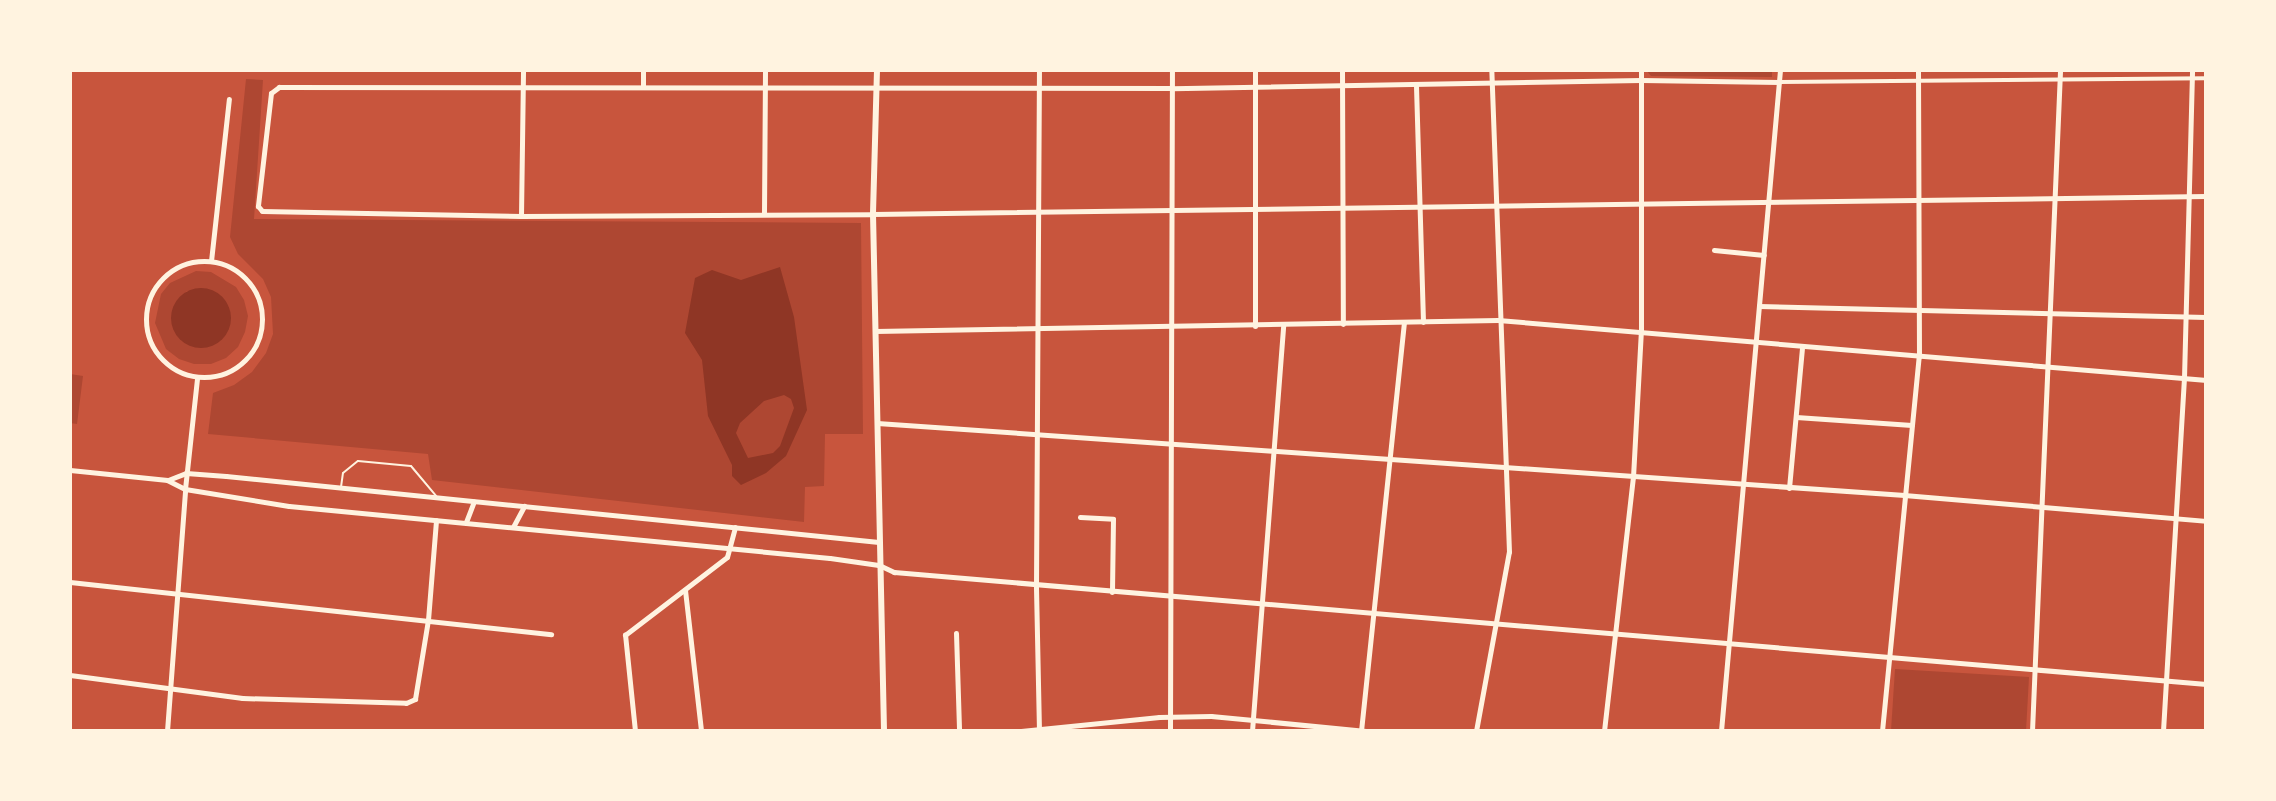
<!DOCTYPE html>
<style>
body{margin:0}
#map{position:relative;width:2276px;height:801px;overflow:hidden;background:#c8553d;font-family:Figtree,sans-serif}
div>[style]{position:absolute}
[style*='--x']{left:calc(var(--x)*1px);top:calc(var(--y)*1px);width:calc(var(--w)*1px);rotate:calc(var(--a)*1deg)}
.green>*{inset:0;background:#ae4732}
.water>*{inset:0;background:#8f3625}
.round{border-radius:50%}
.service>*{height:2px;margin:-1px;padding:0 1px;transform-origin:1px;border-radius:1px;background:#fff3e0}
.pedestrian>*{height:4px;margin:-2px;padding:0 2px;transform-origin:2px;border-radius:2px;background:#fff3e0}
.minor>*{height:5px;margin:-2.5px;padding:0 2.5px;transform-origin:2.5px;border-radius:2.5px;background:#fff3e0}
.minor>.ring{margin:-2.5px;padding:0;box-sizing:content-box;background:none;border:5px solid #fff3e0;border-radius:50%}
.tertiary>*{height:6px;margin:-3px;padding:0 3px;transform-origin:3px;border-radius:3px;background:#fff3e0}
span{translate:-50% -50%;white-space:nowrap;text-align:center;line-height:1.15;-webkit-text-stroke:8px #fff3e0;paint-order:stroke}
.frame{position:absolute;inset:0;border:72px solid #fff3e0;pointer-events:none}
</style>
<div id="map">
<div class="green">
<div style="clip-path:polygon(1646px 70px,1772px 70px,1772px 77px,1651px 76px)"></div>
<div style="clip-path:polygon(246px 79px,263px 80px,254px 219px,861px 223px,863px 434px,825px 434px,824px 486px,805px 487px,804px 522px,432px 480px,428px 454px,208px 434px,213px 393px,234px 385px,252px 372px,266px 353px,273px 334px,271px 297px,263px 279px,238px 254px,230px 237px)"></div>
<div style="clip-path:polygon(evenodd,196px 271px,211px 272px,236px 287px,244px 300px,248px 316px,245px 332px,238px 347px,226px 358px,211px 364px,194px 364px,179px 359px,166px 349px,155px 323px,161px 294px,170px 283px,196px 271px,187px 291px,229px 306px,230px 325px,172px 325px,174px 306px,187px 291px)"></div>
<div style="clip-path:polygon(70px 374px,83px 376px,77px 424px,70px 423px)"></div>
<div style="clip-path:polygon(1895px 669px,2029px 677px,2026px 731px,1891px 731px)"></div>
</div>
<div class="water">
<div style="clip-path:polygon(evenodd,780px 267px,794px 317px,807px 410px,786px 456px,766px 473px,741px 485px,732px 476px,732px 465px,708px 416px,702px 360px,685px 333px,695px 278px,712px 270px,741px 280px,780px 267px,784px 395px,791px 399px,794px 408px,780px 446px,773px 453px,748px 458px,736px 433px,740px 423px,764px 401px,784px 395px)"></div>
<div class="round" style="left:171px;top:288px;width:60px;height:60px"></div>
</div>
<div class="service">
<div style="--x:341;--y:487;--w:14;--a:-82"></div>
<div style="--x:343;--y:473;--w:19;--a:-39"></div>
<div style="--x:358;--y:461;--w:53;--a:5.4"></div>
<div style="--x:411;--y:466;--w:39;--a:50"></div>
</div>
<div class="pedestrian">
<div style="--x:1779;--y:82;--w:427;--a:-0.5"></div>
</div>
<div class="minor">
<div style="--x:1342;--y:70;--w:254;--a:89.8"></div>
<div style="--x:1779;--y:82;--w:138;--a:-179.2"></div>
<div style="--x:1641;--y:80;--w:469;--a:179"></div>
<div style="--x:1172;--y:88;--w:893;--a:-179.94"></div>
<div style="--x:279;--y:87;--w:10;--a:143"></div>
<div style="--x:271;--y:93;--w:114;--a:96.6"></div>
<div style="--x:258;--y:206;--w:6;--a:51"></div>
<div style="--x:262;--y:211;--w:259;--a:1.1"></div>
<div style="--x:521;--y:216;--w:352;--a:-0.3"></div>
<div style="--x:873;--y:214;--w:1333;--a:-0.77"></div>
<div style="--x:1416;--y:86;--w:236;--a:88.3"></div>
<div style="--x:643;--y:87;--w:17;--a:-90"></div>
<div style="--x:764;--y:214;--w:144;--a:-89.6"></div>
<div style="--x:521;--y:216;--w:146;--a:-89.2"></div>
<div style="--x:1714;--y:250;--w:50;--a:5.7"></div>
<div style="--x:211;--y:261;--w:163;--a:-83.7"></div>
<div class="ring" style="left:146px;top:261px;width:111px;height:111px"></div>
<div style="--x:1759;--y:306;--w:447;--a:1.4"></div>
<div style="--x:1255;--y:326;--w:256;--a:-90"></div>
<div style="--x:875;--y:331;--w:623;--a:-1.01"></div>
<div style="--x:1498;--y:320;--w:711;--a:4.84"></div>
<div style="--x:1796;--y:417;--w:116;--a:3.9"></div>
<div style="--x:877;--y:423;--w:1030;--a:4.01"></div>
<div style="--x:1904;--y:495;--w:303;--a:4.9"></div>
<div style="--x:70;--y:470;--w:98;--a:5.9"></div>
<div style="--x:167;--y:480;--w:20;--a:27"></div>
<div style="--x:185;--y:489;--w:105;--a:9.3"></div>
<div style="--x:289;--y:506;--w:543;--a:5.49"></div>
<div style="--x:830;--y:558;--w:49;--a:8.1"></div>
<div style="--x:879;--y:565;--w:17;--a:25"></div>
<div style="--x:894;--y:572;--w:1317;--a:4.88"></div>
<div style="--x:168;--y:480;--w:19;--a:-21"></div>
<div style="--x:186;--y:473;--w:40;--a:4.3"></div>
<div style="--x:226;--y:476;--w:656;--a:5.77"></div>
<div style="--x:1789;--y:488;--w:142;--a:-84.7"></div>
<div style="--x:1080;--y:517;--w:33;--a:3"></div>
<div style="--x:1113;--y:519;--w:73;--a:90.8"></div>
<div style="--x:466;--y:522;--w:22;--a:-69"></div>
<div style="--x:513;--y:527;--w:24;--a:-62"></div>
<div style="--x:70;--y:582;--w:484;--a:6.2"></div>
<div style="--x:685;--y:590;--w:142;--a:83.5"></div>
<div style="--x:956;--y:633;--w:98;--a:88.2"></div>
<div style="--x:70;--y:675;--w:174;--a:7.6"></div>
<div style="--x:242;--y:698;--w:164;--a:1.7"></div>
<div style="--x:406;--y:703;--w:10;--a:-24"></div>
<div style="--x:415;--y:699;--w:80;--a:-80.7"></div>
<div style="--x:428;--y:620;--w:100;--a:-85.4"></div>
<div style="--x:167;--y:731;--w:243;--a:-85.7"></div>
<div style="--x:185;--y:489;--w:112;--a:-83.8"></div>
<div style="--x:635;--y:731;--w:97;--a:-95.9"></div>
<div style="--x:625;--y:635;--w:128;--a:-37.4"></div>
<div style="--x:727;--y:557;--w:31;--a:-75"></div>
<div style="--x:1021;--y:731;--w:139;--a:-5.8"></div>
<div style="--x:1159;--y:717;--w:52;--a:-1.1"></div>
<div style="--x:1211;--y:716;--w:158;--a:5.5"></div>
<div style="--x:1039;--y:731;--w:145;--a:-91.2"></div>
<div style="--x:1036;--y:586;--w:516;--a:-89.67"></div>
<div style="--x:1170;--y:731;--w:661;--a:-89.83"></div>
<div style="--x:1252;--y:731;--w:407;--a:-85.6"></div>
<div style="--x:1361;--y:731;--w:410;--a:-84"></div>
<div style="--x:1476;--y:731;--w:182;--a:-79.6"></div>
<div style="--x:1509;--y:552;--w:482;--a:-92.1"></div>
<div style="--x:1604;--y:731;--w:256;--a:-83.5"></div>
<div style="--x:1633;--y:477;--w:147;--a:-86.9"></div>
<div style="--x:1641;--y:330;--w:260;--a:-90"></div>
<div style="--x:1721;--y:731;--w:664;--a:-84.9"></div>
<div style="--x:1882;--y:731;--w:376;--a:-84.4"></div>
<div style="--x:1919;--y:357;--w:287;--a:-90.2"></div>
<div style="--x:2032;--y:731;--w:662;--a:-87.57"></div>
<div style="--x:2163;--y:731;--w:354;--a:-86.6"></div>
<div style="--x:2184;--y:378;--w:308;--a:-88.5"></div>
</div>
<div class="tertiary">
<div style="--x:877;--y:70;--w:144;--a:91.6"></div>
<div style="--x:873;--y:214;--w:517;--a:88.78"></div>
</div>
<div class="frame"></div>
</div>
